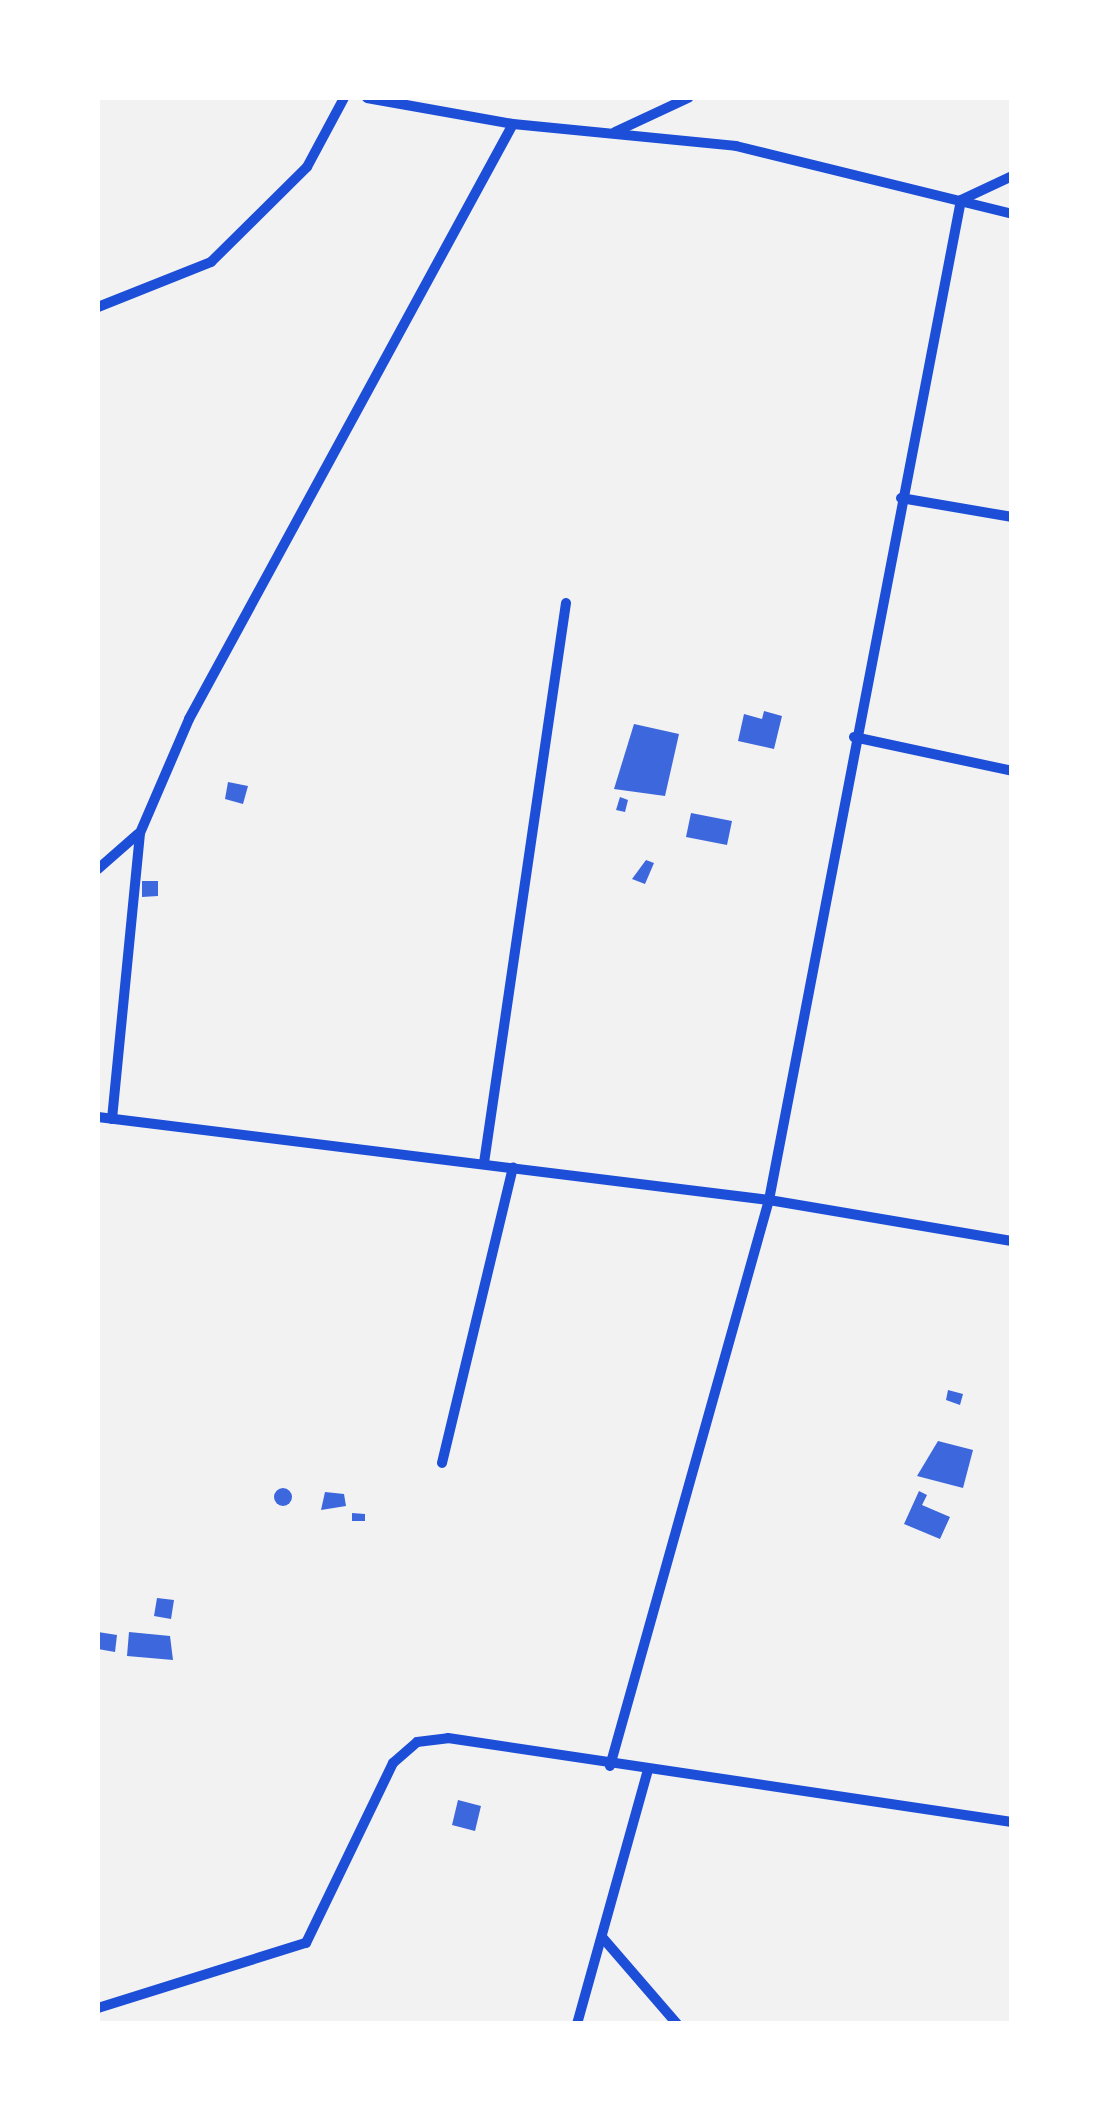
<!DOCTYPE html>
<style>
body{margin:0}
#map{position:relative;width:1109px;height:2121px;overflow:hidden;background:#f2f2f2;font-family:"Fira Sans",sans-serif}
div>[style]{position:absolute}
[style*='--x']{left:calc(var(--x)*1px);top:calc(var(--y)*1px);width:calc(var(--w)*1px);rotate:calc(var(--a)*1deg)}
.building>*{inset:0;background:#3d67dc}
.round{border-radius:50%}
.minor>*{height:10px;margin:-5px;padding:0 5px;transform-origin:5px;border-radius:5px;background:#1d4ed8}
span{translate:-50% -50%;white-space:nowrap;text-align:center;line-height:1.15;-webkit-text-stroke:8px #fff;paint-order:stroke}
.frame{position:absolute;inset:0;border:100px solid #fff;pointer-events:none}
</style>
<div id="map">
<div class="building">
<div style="clip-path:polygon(764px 711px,782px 716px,774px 749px,738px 741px,744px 714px,762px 719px)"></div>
<div style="clip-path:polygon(634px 724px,679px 734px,665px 796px,614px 789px)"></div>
<div style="clip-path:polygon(228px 782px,248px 786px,243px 804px,225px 799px)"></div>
<div style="clip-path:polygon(620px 797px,628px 800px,625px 812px,616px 810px)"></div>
<div style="clip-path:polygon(691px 813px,732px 821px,727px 845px,686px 837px)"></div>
<div style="clip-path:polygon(646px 860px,654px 863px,645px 884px,632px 879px)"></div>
<div style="clip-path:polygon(142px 881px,158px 881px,158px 896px,142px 897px)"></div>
<div style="clip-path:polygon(948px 1390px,963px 1394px,960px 1405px,946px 1400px)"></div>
<div style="clip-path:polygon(938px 1441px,973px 1450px,963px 1488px,917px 1476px)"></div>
<div class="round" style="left:274px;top:1488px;width:18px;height:18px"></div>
<div style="clip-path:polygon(919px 1491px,927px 1495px,922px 1505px,950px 1517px,940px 1539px,904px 1524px)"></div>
<div style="clip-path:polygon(325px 1492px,344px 1494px,346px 1506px,321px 1510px)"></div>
<div style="clip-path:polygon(352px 1513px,365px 1514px,365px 1521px,352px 1521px)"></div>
<div style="clip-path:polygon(157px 1598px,174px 1600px,171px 1619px,154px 1616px)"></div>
<div style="clip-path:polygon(98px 1632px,117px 1635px,115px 1652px,98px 1649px)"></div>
<div style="clip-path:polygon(129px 1632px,170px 1636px,173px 1660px,127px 1656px)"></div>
<div style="clip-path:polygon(458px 1800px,481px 1806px,475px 1831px,452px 1825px)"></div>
</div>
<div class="minor">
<div style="--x:367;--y:98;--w:148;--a:10.1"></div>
<div style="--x:513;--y:124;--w:224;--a:5.6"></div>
<div style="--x:736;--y:146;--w:284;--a:13.8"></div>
<div style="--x:615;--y:132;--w:81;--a:-25"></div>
<div style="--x:98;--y:307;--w:122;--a:-21.7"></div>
<div style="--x:211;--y:262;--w:135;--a:-44.7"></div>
<div style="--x:307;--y:167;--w:78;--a:-61.8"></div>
<div style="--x:901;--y:498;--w:113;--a:9.7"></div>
<div style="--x:854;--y:737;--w:162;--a:12.1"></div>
<div style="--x:98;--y:869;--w:53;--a:-41.2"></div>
<div style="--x:98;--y:1117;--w:676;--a:7.05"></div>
<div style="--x:769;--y:1200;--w:246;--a:9.6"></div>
<div style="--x:112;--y:1119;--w:287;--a:-84.4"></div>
<div style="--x:140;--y:833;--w:124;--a:-66.7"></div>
<div style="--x:189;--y:719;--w:677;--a:-61.43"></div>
<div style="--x:484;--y:1163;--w:566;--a:-81.67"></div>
<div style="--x:442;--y:1463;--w:304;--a:-76.5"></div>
<div style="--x:610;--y:1766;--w:588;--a:-74.31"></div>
<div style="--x:769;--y:1200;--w:1018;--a:-79.13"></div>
<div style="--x:961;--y:200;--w:56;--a:-25.2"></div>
<div style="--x:602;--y:1937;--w:115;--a:49.2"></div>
<div style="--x:98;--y:2008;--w:218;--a:-17.4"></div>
<div style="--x:306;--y:1943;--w:200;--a:-64.2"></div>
<div style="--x:393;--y:1763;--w:32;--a:-41"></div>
<div style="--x:417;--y:1742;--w:31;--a:-7"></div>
<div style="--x:448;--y:1738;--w:570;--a:8.47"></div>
<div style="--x:577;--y:2024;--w:261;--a:-74.4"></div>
</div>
<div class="frame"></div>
</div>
